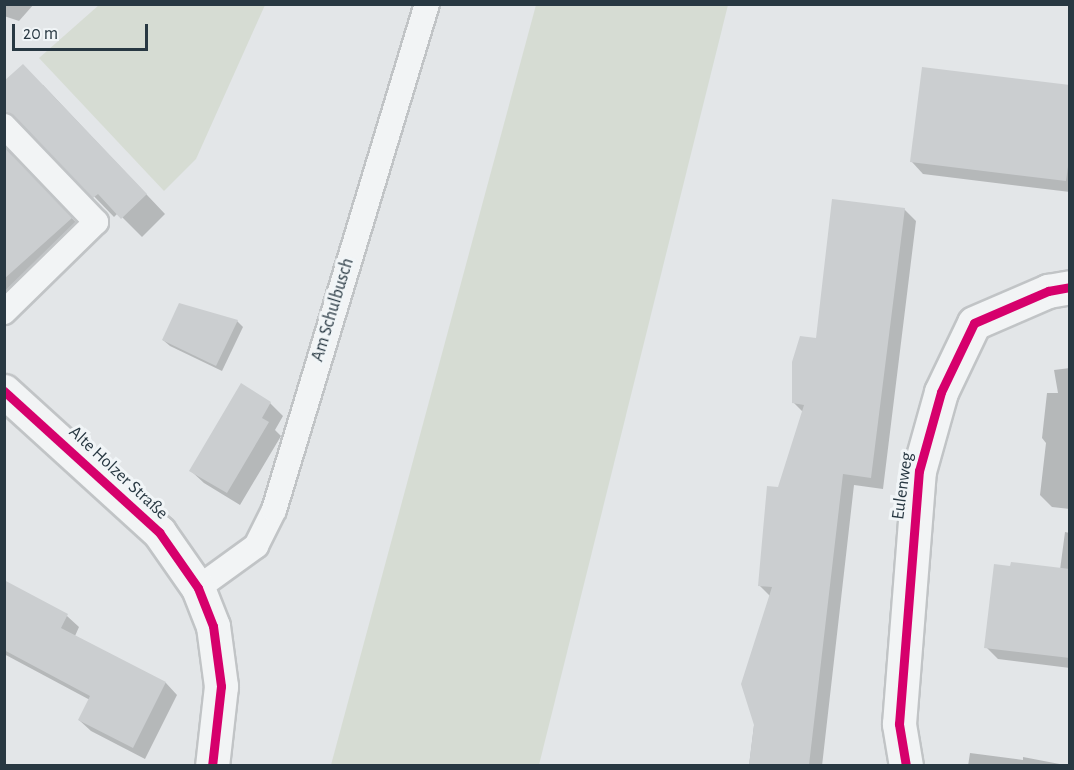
<!DOCTYPE html>
<meta charset="utf-8">
<style>
body{margin:0}
#map{position:relative;width:1074px;height:770px;overflow:hidden;background:#e3e6e8;font-family:"Alegreya Sans",sans-serif}
div>[style]{position:absolute}
[style*='--x']{left:calc(var(--x)*1px);top:calc(var(--y)*1px);width:calc(var(--w)*1px);rotate:calc(var(--a)*1deg)}
.green>*{inset:0;background:#d6dcd3}
.shadow>*{inset:0;background:#0003}
.building>*{inset:0;background:#cbced0}
.roads{filter:drop-shadow(2px 0 #c1c4c6) drop-shadow(-2px 0 #c1c4c6) drop-shadow(0 2px #c1c4c6) drop-shadow(0 -2px #c1c4c6)}
.service>*{height:24px;margin:-12px;padding:0 12px;transform-origin:12px;border-radius:12px;background:#f2f4f5}
.minor>*{height:33px;margin:-16.5px;padding:0 16.5px;transform-origin:16.5px;border-radius:16.5px;background:#f2f4f5}
.tertiary>*{height:33px;margin:-16.5px;padding:0 16.5px;transform-origin:16.5px;border-radius:16.5px;background:#f2f4f5}
.cycleway>*{height:9px;margin:-4.5px;padding:0 4.5px;transform-origin:4.5px;border-radius:4.5px;background:#d6006c}
span{translate:-50% -50%;white-space:nowrap;text-align:center;line-height:1.15;-webkit-text-stroke:6px #f1f5f7;paint-order:stroke}
.street-label{font-size:18px;color:#283842}
.frame{position:absolute;inset:0;border:6px solid #283842;pointer-events:none}
.scale{position:absolute;left:12px;top:24px;width:136px;height:27px;box-sizing:border-box;border:3px solid #283842;border-top:0;padding-left:8px;font-size:18px;line-height:21px;white-space:nowrap;color:#283842;-webkit-text-stroke:4px #f1f5f7;paint-order:stroke}
</style>
<div id="map">
<div class="green">
<div style="clip-path:polygon(99px 5px,265px 5px,196px 159px,164px 191px,39px 58px)"></div>
<div style="clip-path:polygon(536px 5px,728px 5px,539px 765px,331px 765px)"></div>
</div>
<div class="shadow">
<div style="clip-path:polygon(4px 4px,34px 4px,19px 21px,4px 16px)"></div>
<div style="clip-path:polygon(4px 83px,43px 85px,165px 214px,142px 237px,118px 213px,114px 217px,35px 135px,20px 131px,10px 142px,13px 157px,91px 238px,57px 269px,62px 274px,36px 299px,31px 294px,4px 302px)"></div>
<div style="clip-path:polygon(1070px 86px,1070px 192px,923px 174px,912px 162px)"></div>
<div style="clip-path:polygon(904px 209px,916px 221px,883px 489px,854px 485px,822px 766px,749px 766px,770px 596px,759px 585px,779px 489px,803px 412px,794px 403px,817px 340px)"></div>
<div style="clip-path:polygon(237px 321px,243px 327px,222px 371px,170px 346px,163px 340px)"></div>
<div style="clip-path:polygon(1070px 368px,1070px 509px,1052px 507px,1040px 495px,1046px 443px,1042px 438px,1047px 393px,1058px 393px,1054px 370px)"></div>
<div style="clip-path:polygon(270px 403px,283px 416px,275px 430px,281px 436px,240px 505px,204px 483px,191px 471px)"></div>
<div style="clip-path:polygon(1065px 532px,1070px 533px,1070px 668px,998px 659px,986px 647px,1060px 570px)"></div>
<div style="clip-path:polygon(4px 582px,67px 616px,79px 627px,75px 636px,166px 683px,177px 695px,145px 759px,91px 731px,79px 720px,90px 700px,4px 654px)"></div>
<div style="clip-path:polygon(970px 753px,1023px 760px,1023px 757px,1070px 766px,968px 766px)"></div>
</div>
<div class="building">
<div style="clip-path:polygon(23px 64px,147px 194px,121px 219px,98px 194px,93px 198px,14px 116px,4px 112px,4px 81px)"></div>
<div style="clip-path:polygon(922px 67px,1070px 85px,1070px 152px,1066px 181px,910px 162px)"></div>
<div style="clip-path:polygon(4px 147px,72px 218px,4px 279px)"></div>
<div style="clip-path:polygon(832px 199px,905px 208px,871px 478px,843px 474px,809px 765px,749px 765px,754px 725px,741px 684px,772px 587px,758px 586px,767px 486px,778px 487px,804px 405px,792px 403px,792px 362px,800px 336px,816px 338px)"></div>
<div style="clip-path:polygon(179px 303px,238px 320px,216px 366px,162px 340px)"></div>
<div style="clip-path:polygon(241px 383px,271px 402px,262px 418px,269px 422px,227px 493px,189px 471px)"></div>
<div style="clip-path:polygon(1011px 562px,1070px 569px,1070px 658px,984px 648px,994px 564px,1010px 566px)"></div>
<div style="clip-path:polygon(4px 580px,68px 614px,61px 628px,166px 682px,133px 748px,78px 720px,90px 696px,4px 650px)"></div>
</div>
<div class="roads">
<div class="service">
<div style="--x:4;--y:126;--w:133;--a:46.2"></div>
<div style="--x:96;--y:222;--w:129;--a:135.6"></div>
<div style="--x:198;--y:588;--w:72;--a:-35.9"></div>
<div style="--x:256;--y:546;--w:40;--a:-63.4"></div>
<div style="--x:274;--y:510;--w:529;--a:-73.18"></div>
</div>
<div class="minor">
<div style="--x:906;--y:766;--w:43;--a:-99.5"></div>
<div style="--x:899;--y:724;--w:254;--a:-85.5"></div>
<div style="--x:919;--y:471;--w:82;--a:-74.4"></div>
<div style="--x:941;--y:392;--w:76;--a:-64.4"></div>
<div style="--x:974;--y:323;--w:81;--a:-23.4"></div>
<div style="--x:1048;--y:291;--w:22;--a:-10"></div>
</div>
<div class="tertiary">
<div style="--x:4;--y:391;--w:210;--a:42.3"></div>
<div style="--x:159;--y:532;--w:68;--a:55.1"></div>
<div style="--x:198;--y:588;--w:41;--a:68.5"></div>
<div style="--x:213;--y:626;--w:61;--a:82.4"></div>
<div style="--x:221;--y:686;--w:81;--a:96.4"></div>
</div>
</div>
<div class="cycleway">
<div style="--x:4;--y:391;--w:210;--a:42.3"></div>
<div style="--x:159;--y:532;--w:68;--a:55.1"></div>
<div style="--x:198;--y:588;--w:41;--a:68.5"></div>
<div style="--x:213;--y:626;--w:61;--a:82.4"></div>
<div style="--x:221;--y:686;--w:81;--a:96.4"></div>
<div style="--x:906;--y:766;--w:43;--a:-99.5"></div>
<div style="--x:899;--y:724;--w:254;--a:-85.5"></div>
<div style="--x:919;--y:471;--w:82;--a:-74.4"></div>
<div style="--x:941;--y:392;--w:76;--a:-64.4"></div>
<div style="--x:974;--y:323;--w:81;--a:-23.4"></div>
<div style="--x:1048;--y:291;--w:22;--a:-10"></div>
</div>
<div class="street-label">
<span style="left:333px;top:310px;rotate:-73deg">Am Schulbusch</span>
<span style="left:118px;top:473px;rotate:43deg">Alte Holzer Straße</span>
<span style="left:903px;top:486px;rotate:-82deg">Eulenweg</span>
</div>
<div class="frame"></div>
<div class="scale">20 m</div>
</div>
